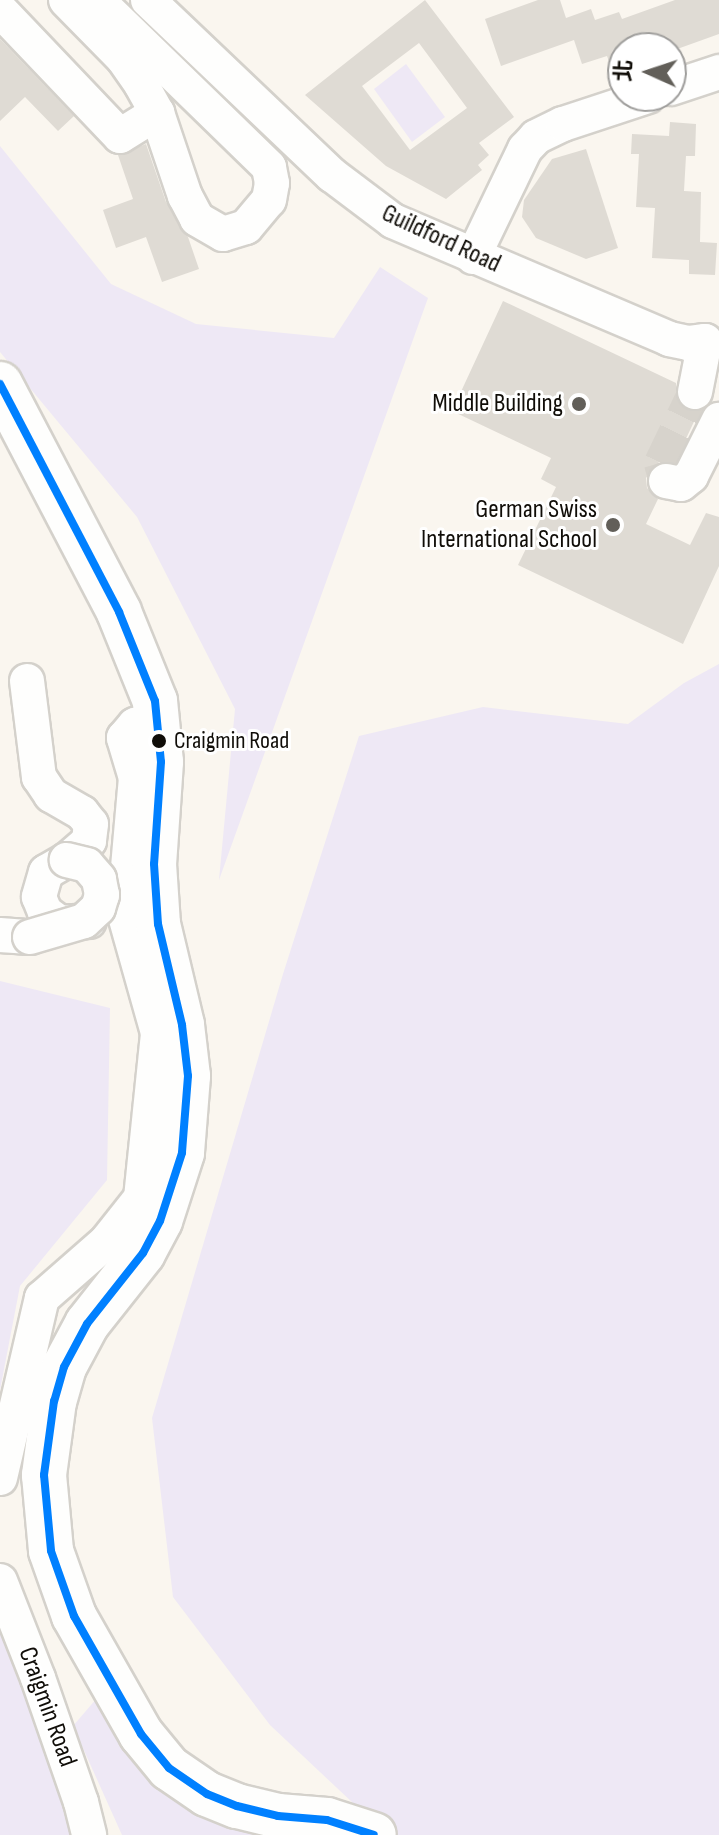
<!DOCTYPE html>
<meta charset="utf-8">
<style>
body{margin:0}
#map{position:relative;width:719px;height:1835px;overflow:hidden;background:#faf6ef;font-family:"Sofia Sans Condensed","Noto Sans TC",sans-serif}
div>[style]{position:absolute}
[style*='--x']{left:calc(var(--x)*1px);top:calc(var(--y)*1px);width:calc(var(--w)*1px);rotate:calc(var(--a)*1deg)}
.green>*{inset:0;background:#eee8f5}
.building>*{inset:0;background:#dfdbd4}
.minor-tunnel>*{height:34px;margin-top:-17px;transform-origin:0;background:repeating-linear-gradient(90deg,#d7d3cc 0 34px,transparent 0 51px)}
.roads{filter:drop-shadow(2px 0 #d4d1cb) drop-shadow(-2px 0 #d4d1cb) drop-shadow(0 2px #d4d1cb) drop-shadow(0 -2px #d4d1cb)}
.minor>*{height:34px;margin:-17px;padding:0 17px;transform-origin:17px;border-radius:17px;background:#fefefd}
.major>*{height:44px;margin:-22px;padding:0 22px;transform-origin:22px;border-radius:22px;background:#fefefd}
.bridges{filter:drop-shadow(2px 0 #d4d1cb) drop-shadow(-2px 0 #d4d1cb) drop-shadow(0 2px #d4d1cb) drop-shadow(0 -2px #d4d1cb)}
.minor-bridge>*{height:34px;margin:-17px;padding:0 17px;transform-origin:17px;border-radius:17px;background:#fefefd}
.bus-1>*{height:8px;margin:-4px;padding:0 4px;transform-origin:4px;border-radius:4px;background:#0080ff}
.dots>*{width:22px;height:22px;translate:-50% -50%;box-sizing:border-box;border:4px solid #fff;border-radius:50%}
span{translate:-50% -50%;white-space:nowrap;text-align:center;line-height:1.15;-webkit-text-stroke:6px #fff;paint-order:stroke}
.bus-label{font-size:24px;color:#100d08}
.left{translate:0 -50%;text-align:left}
.street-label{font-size:26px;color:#100d08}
.poi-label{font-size:26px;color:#100d08}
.right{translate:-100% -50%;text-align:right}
.north{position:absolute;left:607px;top:32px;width:80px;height:80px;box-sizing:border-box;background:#fff;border:2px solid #9f9e9c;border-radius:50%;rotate:273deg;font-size:22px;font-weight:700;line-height:32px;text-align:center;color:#100d08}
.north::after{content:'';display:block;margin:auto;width:28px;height:36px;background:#625f59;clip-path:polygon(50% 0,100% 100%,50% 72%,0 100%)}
</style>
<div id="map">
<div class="green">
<div style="clip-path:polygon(406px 64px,445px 117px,412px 142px,374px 89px)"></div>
<div style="clip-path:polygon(0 146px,111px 284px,196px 324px,334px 338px,380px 267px,428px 298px,219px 880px,235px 709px,137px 517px,0 352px)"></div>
<div style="clip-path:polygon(719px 664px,719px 1835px,387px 1835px,270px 1725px,173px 1597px,152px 1418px,283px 974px,359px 736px,483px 707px,628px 724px,684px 683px)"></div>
<div style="clip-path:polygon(0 981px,110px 1008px,107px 1180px,20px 1286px,0 1390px)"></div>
<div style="clip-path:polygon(0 1627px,90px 1835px,0 1835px)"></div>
<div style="clip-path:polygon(97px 1698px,270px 1835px,122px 1835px,73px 1726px)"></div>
</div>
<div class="building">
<div style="clip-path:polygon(evenodd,425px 0,514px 117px,479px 143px,489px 155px,478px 165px,482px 170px,446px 199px,386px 166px,305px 95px,425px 0,419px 43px,467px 108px,410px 150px,362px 86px,419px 43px)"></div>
<div style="clip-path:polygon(538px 0,560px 0,566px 18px,591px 9px,595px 20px,619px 12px,622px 19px,675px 0,719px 0,719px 34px,680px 48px,623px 48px,623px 83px,617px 85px,607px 56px,582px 64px,574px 40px,501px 66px,485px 19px)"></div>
<div style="clip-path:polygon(0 39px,74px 116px,58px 131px,25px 97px,0 121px)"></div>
<div style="clip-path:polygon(670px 122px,696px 124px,695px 156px,686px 156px,684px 191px,701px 192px,700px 242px,717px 243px,715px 275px,689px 274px,689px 260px,652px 258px,655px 208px,636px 207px,639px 154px,631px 154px,632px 134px,669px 136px)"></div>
<div style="clip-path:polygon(146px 144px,166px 202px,188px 237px,199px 269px,162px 282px,146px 237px,116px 248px,103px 210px,133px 199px,118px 155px)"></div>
<div style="clip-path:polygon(586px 149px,618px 248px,586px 259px,536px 238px,522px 217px,524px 200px,552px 159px)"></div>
<div style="clip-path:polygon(503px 301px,676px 383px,676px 398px,681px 406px,699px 411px,675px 462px,659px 462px,646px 478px,647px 488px,658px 499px,646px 524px,690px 545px,706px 513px,719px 517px,719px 566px,683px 644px,518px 565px,556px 487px,541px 479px,551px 458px,452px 411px)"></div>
</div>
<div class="minor-tunnel">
<div style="--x:666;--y:481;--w:19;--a:-106"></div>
<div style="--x:661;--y:463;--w:79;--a:-64.4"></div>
</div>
<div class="roads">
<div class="minor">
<div style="--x:66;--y:0;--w:81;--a:45.5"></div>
<div style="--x:123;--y:58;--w:32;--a:55"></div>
<div style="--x:141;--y:84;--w:33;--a:61"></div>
<div style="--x:157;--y:113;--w:88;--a:71.4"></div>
<div style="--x:185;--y:196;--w:26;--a:62"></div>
<div style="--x:197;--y:219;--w:30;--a:30"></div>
<div style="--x:223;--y:234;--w:24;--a:-17"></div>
<div style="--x:246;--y:227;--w:35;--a:-50"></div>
<div style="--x:269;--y:200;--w:17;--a:-80"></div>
<div style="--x:272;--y:183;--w:16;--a:-101"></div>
<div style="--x:269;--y:167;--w:240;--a:-135.8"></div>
<div style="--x:148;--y:0;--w:254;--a:43.6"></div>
<div style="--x:332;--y:175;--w:76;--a:37"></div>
<div style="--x:393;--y:221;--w:300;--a:23.1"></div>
<div style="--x:669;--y:339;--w:19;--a:12"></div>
<div style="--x:688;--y:343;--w:17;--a:-7"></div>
<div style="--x:0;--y:10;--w:174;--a:46.4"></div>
<div style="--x:120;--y:136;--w:44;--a:-31.9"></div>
<div style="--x:671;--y:88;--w:51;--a:-18.4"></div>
<div style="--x:473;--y:257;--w:120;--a:-64.3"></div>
<div style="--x:525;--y:149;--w:16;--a:-47"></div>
<div style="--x:536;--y:137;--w:30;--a:-26"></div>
<div style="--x:563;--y:124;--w:89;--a:-18.2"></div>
<div style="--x:695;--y:392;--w:52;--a:-78.9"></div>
<div style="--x:666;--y:481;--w:15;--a:11"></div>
<div style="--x:681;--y:484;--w:13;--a:-39"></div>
<div style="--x:691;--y:476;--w:63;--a:-63.4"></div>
<div style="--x:27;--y:681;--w:97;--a:82.9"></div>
<div style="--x:39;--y:777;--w:22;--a:56"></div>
<div style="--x:51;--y:795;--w:36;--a:30"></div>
<div style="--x:82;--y:813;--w:14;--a:51"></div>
<div style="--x:91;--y:824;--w:17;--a:97"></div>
<div style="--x:89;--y:841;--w:29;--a:139"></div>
<div style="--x:67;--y:860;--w:24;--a:150"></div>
<div style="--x:46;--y:872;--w:26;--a:106"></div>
<div style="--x:39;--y:897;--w:16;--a:68"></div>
<div style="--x:45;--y:912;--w:19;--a:36"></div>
<div style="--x:60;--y:923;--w:29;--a:-4"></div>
<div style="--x:0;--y:935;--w:30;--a:4"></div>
<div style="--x:0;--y:1478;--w:185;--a:-76.9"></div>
<div style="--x:42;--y:1298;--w:85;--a:-41.2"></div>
<div style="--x:106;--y:1242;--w:56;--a:-51.5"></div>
<div style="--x:141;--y:1198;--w:166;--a:-84.1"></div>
<div style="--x:158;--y:1033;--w:126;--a:-105.7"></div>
<div style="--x:124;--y:912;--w:135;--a:-84.9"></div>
<div style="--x:136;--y:778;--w:42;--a:-106.7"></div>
<div style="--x:124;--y:738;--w:17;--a:-50"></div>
<div style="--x:135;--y:725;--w:24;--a:-19"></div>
<div style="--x:0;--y:1581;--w:104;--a:68.6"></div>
<div style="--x:38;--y:1678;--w:131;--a:70.9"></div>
<div style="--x:81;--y:1802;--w:34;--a:76"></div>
</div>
<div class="major">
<div style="--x:0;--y:384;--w:257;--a:62.4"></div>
<div style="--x:119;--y:612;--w:96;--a:68"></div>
<div style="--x:155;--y:701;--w:61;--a:84.4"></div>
<div style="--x:161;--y:762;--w:102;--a:93.9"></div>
<div style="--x:154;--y:864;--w:60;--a:86.2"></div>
<div style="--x:158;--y:924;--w:104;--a:76.6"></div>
<div style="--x:182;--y:1025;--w:51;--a:83.3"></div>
<div style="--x:188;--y:1076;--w:77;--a:94.5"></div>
<div style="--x:182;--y:1153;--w:71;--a:107.9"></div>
<div style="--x:160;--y:1221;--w:36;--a:118"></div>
<div style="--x:143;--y:1253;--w:90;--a:128.3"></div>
<div style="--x:87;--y:1324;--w:49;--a:118.1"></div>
<div style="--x:64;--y:1367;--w:35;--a:106"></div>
<div style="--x:54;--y:1401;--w:75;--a:97.7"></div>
<div style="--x:44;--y:1475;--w:76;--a:84.7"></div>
<div style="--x:51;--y:1551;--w:69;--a:70.5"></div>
<div style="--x:74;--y:1616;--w:136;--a:60.4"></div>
<div style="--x:141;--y:1734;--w:44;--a:50.5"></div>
<div style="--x:169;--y:1768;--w:46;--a:34.4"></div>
<div style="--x:207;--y:1794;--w:32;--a:22"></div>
<div style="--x:237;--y:1806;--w:42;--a:13.7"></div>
<div style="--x:278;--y:1816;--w:49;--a:4.7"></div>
<div style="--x:327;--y:1820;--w:49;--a:17.7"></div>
</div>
</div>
<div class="bridges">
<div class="minor-bridge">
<div style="--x:30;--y:937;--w:56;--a:-16.5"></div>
<div style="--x:84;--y:921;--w:19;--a:-43"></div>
<div style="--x:98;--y:908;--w:14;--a:-73"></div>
<div style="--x:102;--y:895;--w:16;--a:-101"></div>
<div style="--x:99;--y:879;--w:18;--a:-131"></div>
<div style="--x:87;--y:865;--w:21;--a:-166"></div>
</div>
</div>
<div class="bus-1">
<div style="--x:0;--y:384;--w:257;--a:62.4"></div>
<div style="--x:119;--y:612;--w:96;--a:68"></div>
<div style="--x:155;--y:701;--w:61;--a:84.4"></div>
<div style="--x:161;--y:762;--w:102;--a:93.9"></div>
<div style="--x:154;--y:864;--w:60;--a:86.2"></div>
<div style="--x:158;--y:924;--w:104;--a:76.6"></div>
<div style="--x:182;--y:1025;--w:51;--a:83.3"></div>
<div style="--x:188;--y:1076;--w:77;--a:94.5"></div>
<div style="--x:182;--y:1153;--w:71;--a:107.9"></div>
<div style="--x:160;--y:1221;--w:36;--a:118"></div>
<div style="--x:143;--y:1253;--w:90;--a:128.3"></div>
<div style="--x:87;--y:1324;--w:49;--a:118.1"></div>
<div style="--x:64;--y:1367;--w:35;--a:106"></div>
<div style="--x:54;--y:1401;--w:75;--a:97.7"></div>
<div style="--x:44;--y:1475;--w:76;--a:84.7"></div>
<div style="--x:51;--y:1551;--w:69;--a:70.5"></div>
<div style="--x:74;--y:1616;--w:136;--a:60.4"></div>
<div style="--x:141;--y:1734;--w:44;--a:50.5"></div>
<div style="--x:169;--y:1768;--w:46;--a:34.4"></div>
<div style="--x:207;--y:1794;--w:32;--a:22"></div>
<div style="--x:237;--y:1806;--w:42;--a:13.7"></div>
<div style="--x:278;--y:1816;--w:49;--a:4.7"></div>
<div style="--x:327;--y:1820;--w:49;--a:17.7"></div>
</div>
<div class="dots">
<div style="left:579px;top:404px;background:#625f59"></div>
<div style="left:613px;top:525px;background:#625f59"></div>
<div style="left:159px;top:741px;background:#100d08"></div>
</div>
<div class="bus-label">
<span class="left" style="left:174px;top:741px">Craigmin Road</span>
</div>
<div class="street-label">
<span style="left:441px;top:239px;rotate:25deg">Guildford Road</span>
<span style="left:47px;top:1707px;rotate:70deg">Craigmin Road</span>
</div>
<div class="poi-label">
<span class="right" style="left:563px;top:404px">Middle Building</span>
<span class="right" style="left:597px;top:525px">German Swiss<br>International School</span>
</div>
<div class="north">北</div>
</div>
